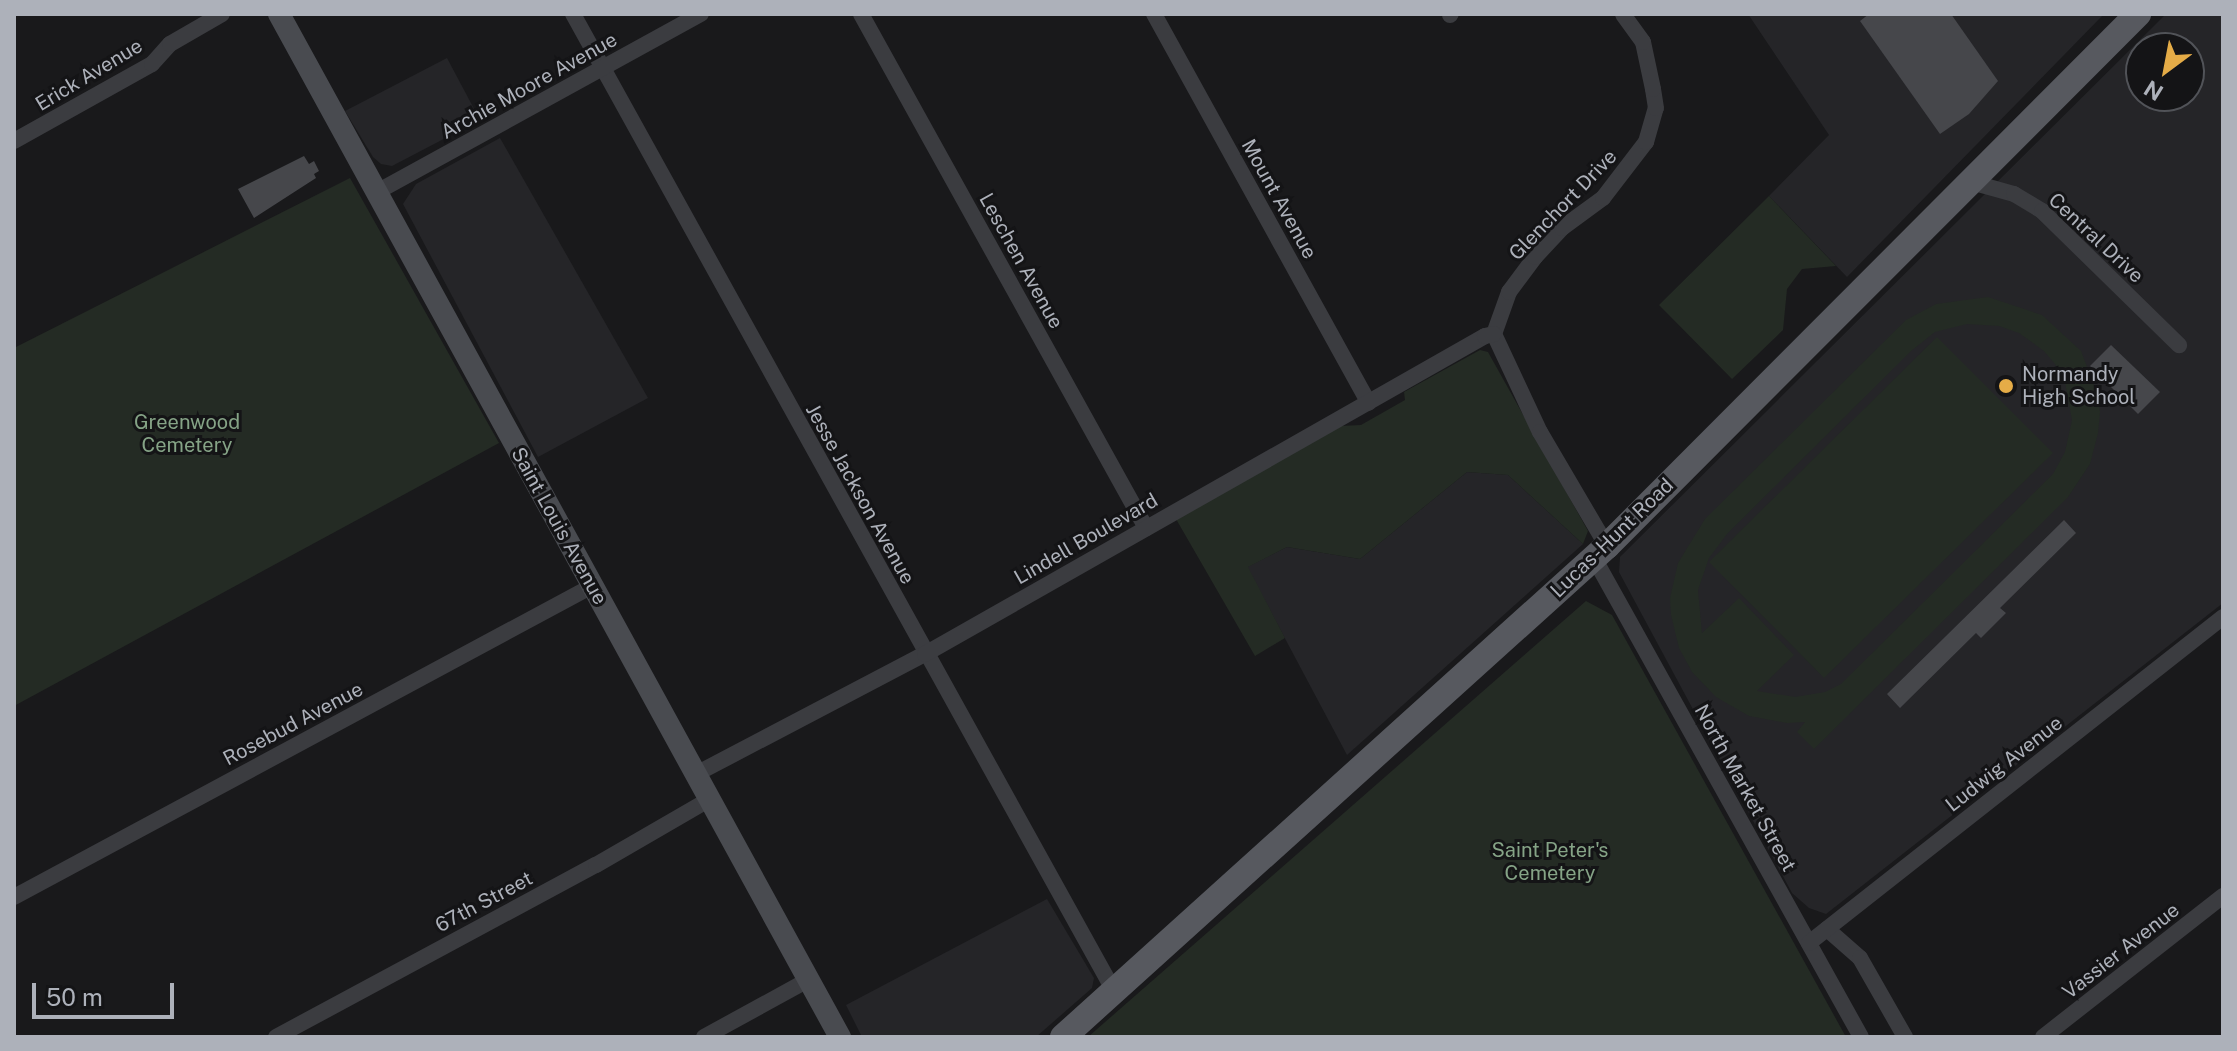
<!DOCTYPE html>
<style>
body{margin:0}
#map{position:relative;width:2237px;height:1051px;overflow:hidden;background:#19191b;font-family:"Public Sans",sans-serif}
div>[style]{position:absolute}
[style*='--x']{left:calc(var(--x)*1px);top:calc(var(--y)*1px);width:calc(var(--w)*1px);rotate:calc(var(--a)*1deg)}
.built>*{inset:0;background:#252528}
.green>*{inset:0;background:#242b24}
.building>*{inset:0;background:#46474b}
.street>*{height:16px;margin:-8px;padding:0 8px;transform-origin:8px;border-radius:8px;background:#3b3c40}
.secondary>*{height:22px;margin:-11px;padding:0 11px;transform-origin:11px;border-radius:11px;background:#494b50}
.primary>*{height:26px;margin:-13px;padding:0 13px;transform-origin:13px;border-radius:13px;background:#57595f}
.dots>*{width:22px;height:22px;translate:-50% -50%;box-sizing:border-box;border:4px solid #141416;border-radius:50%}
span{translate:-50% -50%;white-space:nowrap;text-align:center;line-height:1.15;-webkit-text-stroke:6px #141416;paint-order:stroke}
.street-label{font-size:20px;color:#adb1ba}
.poi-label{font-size:20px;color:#adb1ba}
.left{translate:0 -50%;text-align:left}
.park-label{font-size:20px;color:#85a386}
.frame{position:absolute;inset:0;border:16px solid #adb1ba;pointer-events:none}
.north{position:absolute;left:2125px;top:32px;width:80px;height:80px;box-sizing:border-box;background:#141416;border:2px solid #515358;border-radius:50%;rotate:212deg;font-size:22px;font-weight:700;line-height:32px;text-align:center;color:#adb1ba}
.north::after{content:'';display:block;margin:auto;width:28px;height:36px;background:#e5ac47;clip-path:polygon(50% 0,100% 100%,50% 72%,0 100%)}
.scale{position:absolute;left:32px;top:983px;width:142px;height:36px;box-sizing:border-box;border:4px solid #adb1ba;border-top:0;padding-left:10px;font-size:24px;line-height:28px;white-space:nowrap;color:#adb1ba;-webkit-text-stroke:6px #141416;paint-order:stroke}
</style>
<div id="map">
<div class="built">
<div style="clip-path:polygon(1748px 14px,2104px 14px,1847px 277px,1769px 196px,1829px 135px)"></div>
<div style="clip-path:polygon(evenodd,2166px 14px,2223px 14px,2223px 603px,1826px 914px,1809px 908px,1792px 893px,1619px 572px,1620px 557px,2166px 14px,2141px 48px,2189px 48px,2189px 96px,2141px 96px,2141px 48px)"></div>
<div style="clip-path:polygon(447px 58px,480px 120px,392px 166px,381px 164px,373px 157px,345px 111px)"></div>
<div style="clip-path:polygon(500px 138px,648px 398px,538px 457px,403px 204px,416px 184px)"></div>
<div style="clip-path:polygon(1467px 472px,1508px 475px,1583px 544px,1347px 755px,1247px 567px,1287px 547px,1360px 559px)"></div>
<div style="clip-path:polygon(1047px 899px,1094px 978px,1092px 988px,1036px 1037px,862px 1037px,846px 1005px)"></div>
</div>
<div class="green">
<div style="clip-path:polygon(350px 178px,499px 443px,14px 706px,14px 348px)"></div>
<div style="clip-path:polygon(1769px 196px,1836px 266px,1802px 269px,1787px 289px,1783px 330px,1732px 379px,1659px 305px)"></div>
<div style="clip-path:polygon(evenodd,1988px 297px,2042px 315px,2081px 351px,2097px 393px,2100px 412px,2098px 433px,2090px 464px,2068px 497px,1814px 749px,1797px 732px,1805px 722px,1787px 723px,1749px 716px,1716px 697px,1692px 672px,1679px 648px,1671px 615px,1670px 598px,1678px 563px,1705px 519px,1906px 320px,1936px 304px,1988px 297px,1967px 324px,1999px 326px,2019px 333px,2044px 351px,2055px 364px,2065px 382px,2072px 420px,2065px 452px,2053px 474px,1841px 684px,1825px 692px,1795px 697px,1757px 691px,1794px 655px,1739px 598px,1702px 633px,1698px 590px,1709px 558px,1727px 534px,1911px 351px,1935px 332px,1967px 324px)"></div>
<div style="clip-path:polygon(1937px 337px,2053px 453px,1824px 678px,1709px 562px)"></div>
<div style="clip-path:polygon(1480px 350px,1488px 352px,1493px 361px,1588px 531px,1583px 544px,1508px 475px,1467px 472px,1360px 559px,1287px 547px,1248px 567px,1285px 638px,1255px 656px,1176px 519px,1340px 426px,1361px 425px,1405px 400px,1404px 392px)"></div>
<div style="clip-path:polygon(1586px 601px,1612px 615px,1846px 1037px,1088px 1037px)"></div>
</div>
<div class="building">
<div style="clip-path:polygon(1869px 14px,1951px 14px,1998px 81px,1969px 114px,1940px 134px,1860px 21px)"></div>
<div style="clip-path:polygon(304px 156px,309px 164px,314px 161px,319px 171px,314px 174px,316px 178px,254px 218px,238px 189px)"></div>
<div style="clip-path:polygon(2111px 345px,2160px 392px,2138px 414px,2090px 366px)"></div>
<div style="clip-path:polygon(2064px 520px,2076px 533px,2000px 608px,2006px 613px,1981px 638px,1976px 633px,1900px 708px,1887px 694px)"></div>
</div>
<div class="street">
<div style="--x:573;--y:14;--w:1117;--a:61.03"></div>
<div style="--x:861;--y:14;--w:588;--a:60.99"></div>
<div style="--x:1154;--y:14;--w:444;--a:61.1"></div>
<div style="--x:1450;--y:15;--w:1;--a:-45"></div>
<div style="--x:14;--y:141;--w:158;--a:-29.2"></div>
<div style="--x:152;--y:64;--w:27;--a:-48"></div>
<div style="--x:170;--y:44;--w:60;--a:-30"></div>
<div style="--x:1971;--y:182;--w:45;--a:15.6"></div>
<div style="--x:2014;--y:194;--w:33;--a:31"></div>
<div style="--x:2042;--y:211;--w:192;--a:44.4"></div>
<div style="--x:375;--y:193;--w:372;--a:-28.8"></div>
<div style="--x:1494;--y:334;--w:45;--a:-70.3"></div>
<div style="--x:1509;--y:292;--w:44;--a:-53.4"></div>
<div style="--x:1535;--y:257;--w:40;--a:-47"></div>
<div style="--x:1562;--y:228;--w:51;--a:-36.2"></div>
<div style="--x:1603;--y:198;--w:71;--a:-52.5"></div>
<div style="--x:1646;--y:142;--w:35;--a:-74"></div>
<div style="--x:1656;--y:108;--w:19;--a:-99"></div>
<div style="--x:1653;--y:89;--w:48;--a:-102"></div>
<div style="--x:1643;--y:42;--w:34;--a:-126"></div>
<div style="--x:1494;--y:334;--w:108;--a:64.9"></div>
<div style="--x:1540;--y:432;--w:132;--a:59.6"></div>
<div style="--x:1594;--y:558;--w:548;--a:60.86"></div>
<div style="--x:696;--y:774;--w:259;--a:-27.7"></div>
<div style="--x:925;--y:654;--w:644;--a:-29.59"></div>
<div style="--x:1485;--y:336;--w:9;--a:-13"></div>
<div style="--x:14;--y:897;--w:656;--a:-28.28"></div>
<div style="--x:1827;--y:929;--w:44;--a:41.3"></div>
<div style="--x:1860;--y:958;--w:91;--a:60.3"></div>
<div style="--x:1809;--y:943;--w:527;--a:-38.22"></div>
<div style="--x:276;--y:1037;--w:363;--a:-28.3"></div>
<div style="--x:596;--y:865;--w:132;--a:-30.1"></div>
<div style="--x:704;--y:1037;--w:119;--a:-28.7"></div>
<div style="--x:2043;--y:1037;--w:229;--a:-38.1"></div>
</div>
<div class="secondary">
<div style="--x:279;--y:14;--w:1167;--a:61.26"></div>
</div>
<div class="primary">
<div style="--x:1063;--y:1037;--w:733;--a:-42.07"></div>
<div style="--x:1607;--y:546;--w:752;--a:-45.05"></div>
</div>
<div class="dots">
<div style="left:2006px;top:386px;background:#e5ac47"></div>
</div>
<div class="street-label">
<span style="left:89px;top:75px;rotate:-31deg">Erick Avenue</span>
<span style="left:529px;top:86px;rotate:-29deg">Archie Moore Avenue</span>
<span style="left:1279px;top:199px;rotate:61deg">Mount Avenue</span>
<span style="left:1563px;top:205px;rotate:-46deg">Glenchort Drive</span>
<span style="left:2096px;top:238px;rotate:43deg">Central Drive</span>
<span style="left:1021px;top:261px;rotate:61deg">Leschen Avenue</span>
<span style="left:860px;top:494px;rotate:61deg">Jesse Jackson Avenue</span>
<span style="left:559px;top:526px;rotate:61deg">Saint Louis Avenue</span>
<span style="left:1612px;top:538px;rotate:-44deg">Lucas-Hunt Road</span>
<span style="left:1086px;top:539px;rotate:-30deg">Lindell Boulevard</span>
<span style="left:293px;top:724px;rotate:-28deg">Rosebud Avenue</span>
<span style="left:2004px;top:764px;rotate:-38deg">Ludwig Avenue</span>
<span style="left:1745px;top:788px;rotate:61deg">North Market Street</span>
<span style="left:484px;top:902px;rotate:-28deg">67th Street</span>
<span style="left:2121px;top:951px;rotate:-38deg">Vassier Avenue</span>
</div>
<div class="poi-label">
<span class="left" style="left:2022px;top:386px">Normandy<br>High School</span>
</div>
<div class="park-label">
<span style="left:187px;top:434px">Greenwood<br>Cemetery</span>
<span style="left:1550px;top:862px">Saint Peter's<br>Cemetery</span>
</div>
<div class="frame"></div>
<div class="north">N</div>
<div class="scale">50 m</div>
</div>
